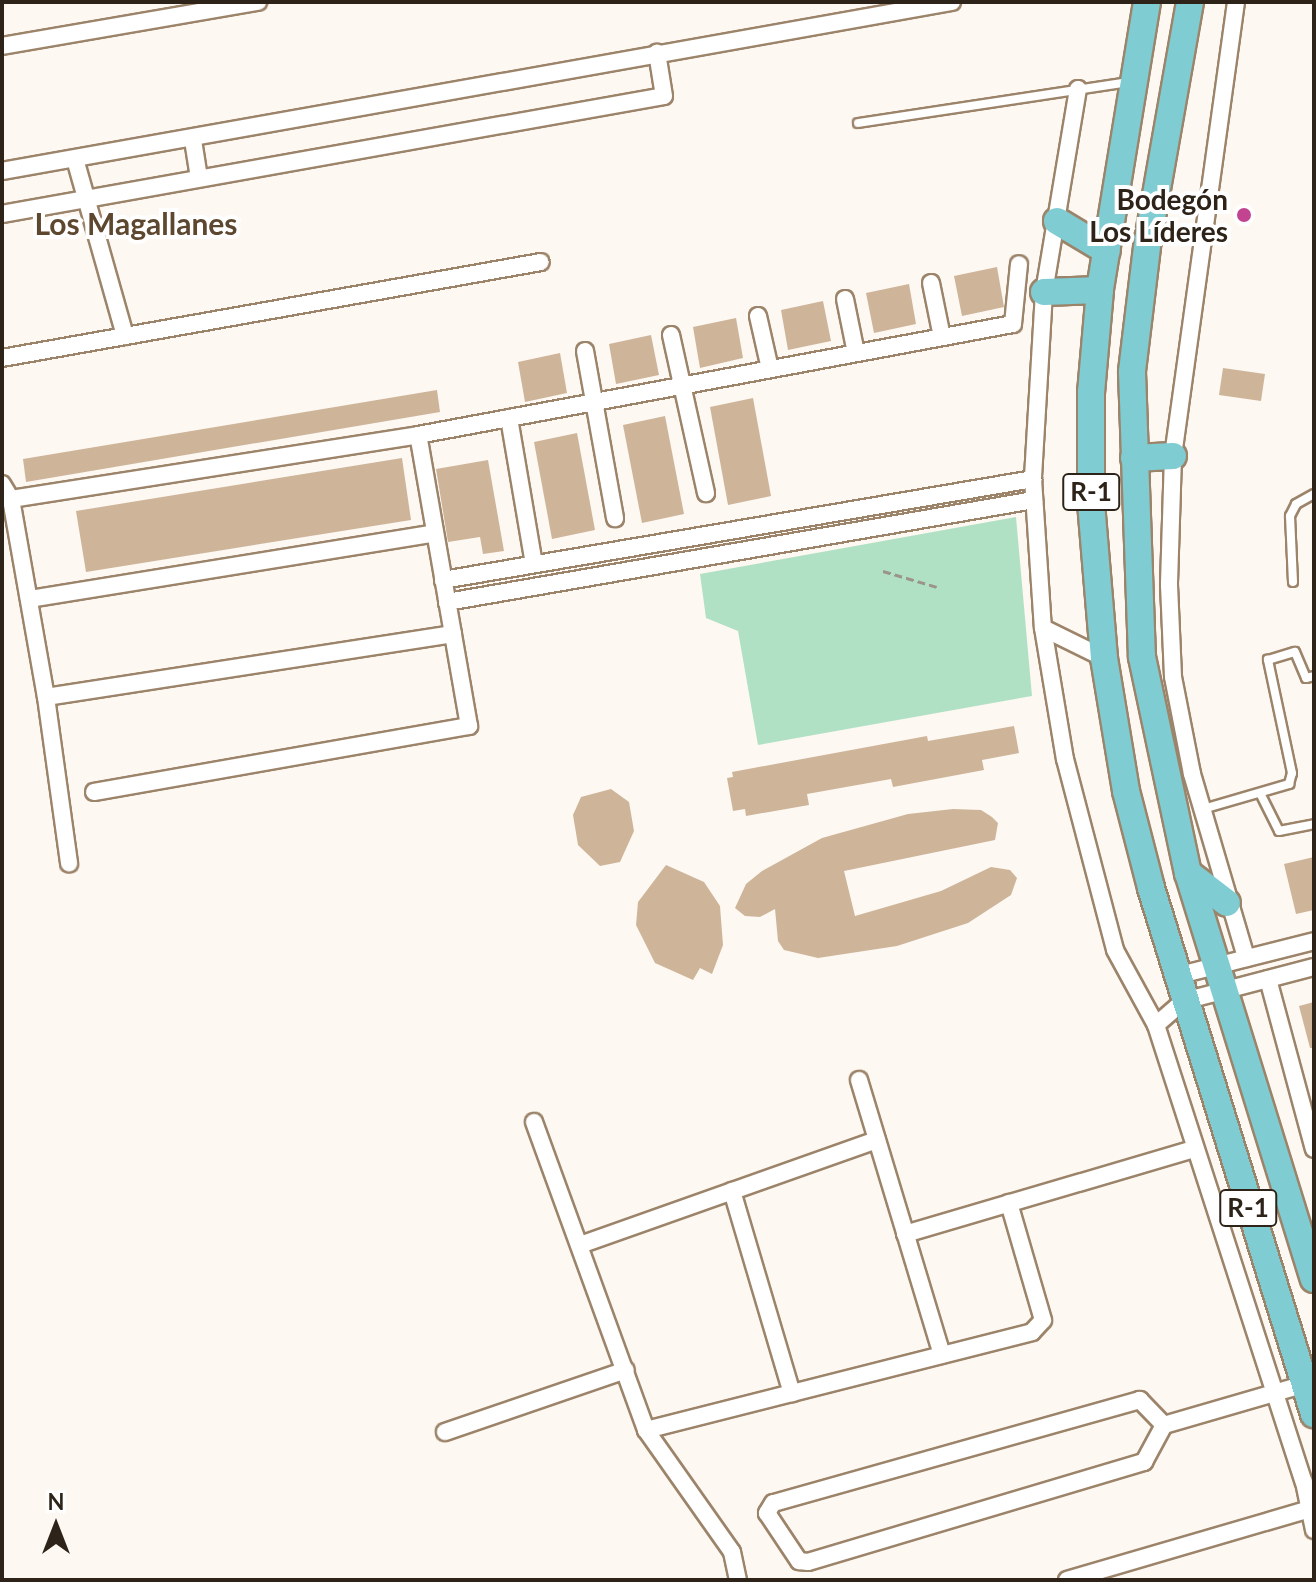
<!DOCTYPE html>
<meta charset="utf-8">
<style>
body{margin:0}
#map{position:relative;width:1316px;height:1582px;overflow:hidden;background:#fdf8f2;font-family:Lato,sans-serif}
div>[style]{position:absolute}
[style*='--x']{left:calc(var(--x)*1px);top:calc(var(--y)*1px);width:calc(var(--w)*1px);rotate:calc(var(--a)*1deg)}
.green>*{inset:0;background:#b1e1c5}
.building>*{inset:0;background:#ceb59a}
.path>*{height:3px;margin-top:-1.5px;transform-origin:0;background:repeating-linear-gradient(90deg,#9b948c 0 8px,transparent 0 12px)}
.roads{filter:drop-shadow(2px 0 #9c846a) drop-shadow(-2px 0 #9c846a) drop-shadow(0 2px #9c846a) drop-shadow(0 -2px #9c846a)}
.service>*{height:8px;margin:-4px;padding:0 4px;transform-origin:4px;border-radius:4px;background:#fff}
.minor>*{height:16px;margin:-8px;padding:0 8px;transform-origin:8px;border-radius:8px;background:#fff}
.primary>*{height:26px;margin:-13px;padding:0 13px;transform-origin:13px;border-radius:13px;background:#7fccd2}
.dots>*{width:22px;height:22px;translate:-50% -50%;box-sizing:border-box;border:4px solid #fff;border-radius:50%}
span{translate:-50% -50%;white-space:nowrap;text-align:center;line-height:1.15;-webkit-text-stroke:8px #fff;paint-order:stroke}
.shield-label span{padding:2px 6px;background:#fff;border:2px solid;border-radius:6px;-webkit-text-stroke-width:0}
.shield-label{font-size:26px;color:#2d2318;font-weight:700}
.poi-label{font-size:28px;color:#2d2318;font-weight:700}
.right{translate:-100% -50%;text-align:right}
.neighbourhood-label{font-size:30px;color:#5d472f;font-weight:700}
.frame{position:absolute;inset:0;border:4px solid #2d2318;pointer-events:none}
.north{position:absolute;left:16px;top:1486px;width:80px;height:80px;-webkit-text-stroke:6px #fff;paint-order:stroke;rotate:0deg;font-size:22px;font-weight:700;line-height:32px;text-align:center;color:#2d2318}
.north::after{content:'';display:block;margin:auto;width:28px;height:36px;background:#2d2318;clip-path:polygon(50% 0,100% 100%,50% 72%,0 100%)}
</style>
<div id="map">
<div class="green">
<div style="clip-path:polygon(1016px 517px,1032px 696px,758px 745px,738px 631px,706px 618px,700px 574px)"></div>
</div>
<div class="building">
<div style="clip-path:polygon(997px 267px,1004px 307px,962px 316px,954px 276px)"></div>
<div style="clip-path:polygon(909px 284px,916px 324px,874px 333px,866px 293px)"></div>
<div style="clip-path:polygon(823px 301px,831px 341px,788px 350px,781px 310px)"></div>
<div style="clip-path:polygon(736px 318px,743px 358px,700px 368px,693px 327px)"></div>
<div style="clip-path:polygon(651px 335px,659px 375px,616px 384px,609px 344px)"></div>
<div style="clip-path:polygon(560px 353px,567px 393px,525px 402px,518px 362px)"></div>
<div style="clip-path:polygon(1223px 368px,1265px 374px,1261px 401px,1219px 395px)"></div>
<div style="clip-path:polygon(437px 390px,440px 412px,26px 482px,23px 459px)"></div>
<div style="clip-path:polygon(753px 398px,771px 496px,728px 505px,710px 407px)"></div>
<div style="clip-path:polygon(665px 416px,684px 514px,642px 523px,623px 425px)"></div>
<div style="clip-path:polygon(577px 433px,595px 530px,552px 539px,534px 442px)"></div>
<div style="clip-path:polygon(402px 458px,411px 520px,86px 572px,76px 511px)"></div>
<div style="clip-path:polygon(488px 460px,504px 551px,483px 554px,480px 537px,448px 542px,436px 469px)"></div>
<div style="clip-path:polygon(1014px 726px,1019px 753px,982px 760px,984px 770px,893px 787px,891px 779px,807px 794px,809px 805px,746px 816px,745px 809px,733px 811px,727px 778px,733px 777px,732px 772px,927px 736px,928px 741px)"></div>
<div style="clip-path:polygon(611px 789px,629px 802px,634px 831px,620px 862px,600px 866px,578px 845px,573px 815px,581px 797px)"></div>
<div style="clip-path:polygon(953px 809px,981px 810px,992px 817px,998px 823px,995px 840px,844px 871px,855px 916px,941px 891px,991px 867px,1010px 870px,1017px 878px,1011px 895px,968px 923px,897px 946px,818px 958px,784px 950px,778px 941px,775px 909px,760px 917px,745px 916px,735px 908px,746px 884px,762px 871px,822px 838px,908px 814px)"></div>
<div style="clip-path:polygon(1314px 857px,1314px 910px,1296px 914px,1284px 864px)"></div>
<div style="clip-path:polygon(666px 865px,704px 882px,720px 906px,723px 945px,712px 974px,700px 968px,693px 980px,655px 963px,636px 925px,638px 902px)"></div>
<div style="clip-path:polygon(1314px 1002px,1314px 1048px,1310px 1048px,1299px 1006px)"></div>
</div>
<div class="path">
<div style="--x:883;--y:571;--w:56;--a:16.5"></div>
</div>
<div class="roads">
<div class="service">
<div style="--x:858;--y:123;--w:275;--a:-8.6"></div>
<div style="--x:1293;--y:582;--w:66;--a:-92.6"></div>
<div style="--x:1290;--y:516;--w:13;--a:-63"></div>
<div style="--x:1296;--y:504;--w:21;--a:-29"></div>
<div style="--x:1261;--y:795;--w:40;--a:63.4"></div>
<div style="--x:1279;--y:831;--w:36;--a:-11"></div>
<div style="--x:1203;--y:809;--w:90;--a:-16.2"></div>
<div style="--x:1289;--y:784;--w:11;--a:-75"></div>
<div style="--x:1292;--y:773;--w:116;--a:-102"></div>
<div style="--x:1268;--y:660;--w:28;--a:-17"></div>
<div style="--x:1295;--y:652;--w:28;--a:67"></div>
<div style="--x:1306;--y:678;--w:8;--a:-14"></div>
</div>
<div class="minor">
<div style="--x:1236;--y:2;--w:458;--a:97.9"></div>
<div style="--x:1173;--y:456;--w:129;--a:91.8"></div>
<div style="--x:1169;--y:585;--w:92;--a:87.5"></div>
<div style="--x:1173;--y:677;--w:99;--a:78.9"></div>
<div style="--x:1192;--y:774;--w:192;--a:73.6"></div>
<div style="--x:2;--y:46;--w:260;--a:-9.8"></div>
<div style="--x:1078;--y:89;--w:206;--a:99.5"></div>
<div style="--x:1044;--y:292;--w:187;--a:93.4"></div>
<div style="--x:1033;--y:479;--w:149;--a:86.2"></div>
<div style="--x:1043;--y:628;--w:68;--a:26.2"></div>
<div style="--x:193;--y:140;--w:38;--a:81"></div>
<div style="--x:75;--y:159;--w:184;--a:74.2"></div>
<div style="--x:2;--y:171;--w:965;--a:-10.09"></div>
<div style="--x:2;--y:214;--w:672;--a:-10.11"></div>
<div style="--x:664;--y:96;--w:44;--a:-99.2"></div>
<div style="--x:931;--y:283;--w:55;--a:78.5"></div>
<div style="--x:845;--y:299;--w:55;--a:78.5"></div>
<div style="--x:758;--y:316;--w:54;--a:77.2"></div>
<div style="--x:671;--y:335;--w:162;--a:77.5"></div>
<div style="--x:585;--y:351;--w:170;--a:79.8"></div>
<div style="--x:2;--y:358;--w:547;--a:-10.1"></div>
<div style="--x:509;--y:418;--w:148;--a:80.3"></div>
<div style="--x:2;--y:484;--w:17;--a:59"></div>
<div style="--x:11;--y:499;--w:201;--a:80"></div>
<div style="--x:46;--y:697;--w:168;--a:82.1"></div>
<div style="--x:11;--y:499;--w:412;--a:-8.9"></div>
<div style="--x:418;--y:435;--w:605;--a:-10.57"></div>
<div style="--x:1013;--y:324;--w:60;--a:-84.3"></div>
<div style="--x:443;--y:580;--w:599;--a:-9.71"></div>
<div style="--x:29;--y:599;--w:411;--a:-9.2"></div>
<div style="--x:447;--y:602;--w:596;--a:-9.86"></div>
<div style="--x:1043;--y:628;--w:133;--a:80.5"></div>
<div style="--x:1065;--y:759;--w:197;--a:75.3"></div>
<div style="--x:1115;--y:950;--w:85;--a:61.3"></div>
<div style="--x:1156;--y:1025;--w:480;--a:72.1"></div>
<div style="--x:1304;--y:1482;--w:49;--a:78.2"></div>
<div style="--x:46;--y:697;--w:412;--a:-8.8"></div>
<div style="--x:94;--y:792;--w:381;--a:-10"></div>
<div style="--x:469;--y:726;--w:295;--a:-99.9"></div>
<div style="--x:1176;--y:976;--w:142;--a:-14.2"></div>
<div style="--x:1268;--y:979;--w:176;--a:74.9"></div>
<div style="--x:1156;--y:1025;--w:37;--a:-41"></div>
<div style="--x:1184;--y:1001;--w:134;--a:-14.7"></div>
<div style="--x:859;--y:1080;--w:287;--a:73.2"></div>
<div style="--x:534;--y:1122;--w:328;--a:70"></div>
<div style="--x:646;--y:1430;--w:149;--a:54.8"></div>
<div style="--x:732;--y:1552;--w:29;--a:78"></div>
<div style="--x:732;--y:1191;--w:211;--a:73.5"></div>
<div style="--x:905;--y:1234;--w:301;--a:-16.4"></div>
<div style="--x:580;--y:1245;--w:315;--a:-19.5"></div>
<div style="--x:1164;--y:1425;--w:35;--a:-134"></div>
<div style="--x:1140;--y:1400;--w:381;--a:164.3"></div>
<div style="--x:773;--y:1503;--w:12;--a:121"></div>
<div style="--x:767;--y:1513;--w:58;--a:56.3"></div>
<div style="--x:799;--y:1561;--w:9;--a:6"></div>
<div style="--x:808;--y:1562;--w:351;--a:-16.6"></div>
<div style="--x:1144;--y:1462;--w:42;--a:-61.6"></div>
<div style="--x:1164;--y:1425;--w:147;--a:-16.2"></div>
<div style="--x:646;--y:1430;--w:398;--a:-14.2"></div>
<div style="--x:1032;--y:1332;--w:16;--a:-47"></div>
<div style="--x:1043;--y:1320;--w:122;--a:-106.2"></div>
<div style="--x:445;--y:1432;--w:191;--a:-18.9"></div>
<div style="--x:1067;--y:1580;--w:253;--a:-16.3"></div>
</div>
<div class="primary">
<div style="--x:1147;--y:2;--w:292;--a:99.3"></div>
<div style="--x:1100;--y:290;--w:102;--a:95"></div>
<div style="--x:1091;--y:392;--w:111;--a:90"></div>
<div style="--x:1091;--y:503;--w:156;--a:85.2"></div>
<div style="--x:1104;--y:658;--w:135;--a:80.6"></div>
<div style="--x:1126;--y:791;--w:100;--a:75.5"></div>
<div style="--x:1151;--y:888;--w:551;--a:72.78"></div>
<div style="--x:1190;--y:2;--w:241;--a:100"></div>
<div style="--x:1148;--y:239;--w:134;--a:96.9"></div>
<div style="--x:1132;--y:372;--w:285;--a:88"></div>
<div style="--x:1142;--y:657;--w:221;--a:78"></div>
<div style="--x:1188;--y:873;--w:425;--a:72.8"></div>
<div style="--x:1057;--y:221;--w:58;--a:31"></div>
<div style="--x:1044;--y:292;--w:56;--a:-2"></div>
<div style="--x:1134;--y:458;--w:39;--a:-3"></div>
<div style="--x:1188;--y:873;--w:49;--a:37.6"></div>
</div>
</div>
<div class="dots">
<div style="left:1244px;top:215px;background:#c24491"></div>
</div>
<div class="shield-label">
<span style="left:1091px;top:492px">R-1</span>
<span style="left:1248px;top:1208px">R-1</span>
</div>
<div class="poi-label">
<span class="right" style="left:1228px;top:215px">Bodegón<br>Los Líderes</span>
</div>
<div class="neighbourhood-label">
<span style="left:136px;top:223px">Los Magallanes</span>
</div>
<div class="frame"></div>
<div class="north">N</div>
</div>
